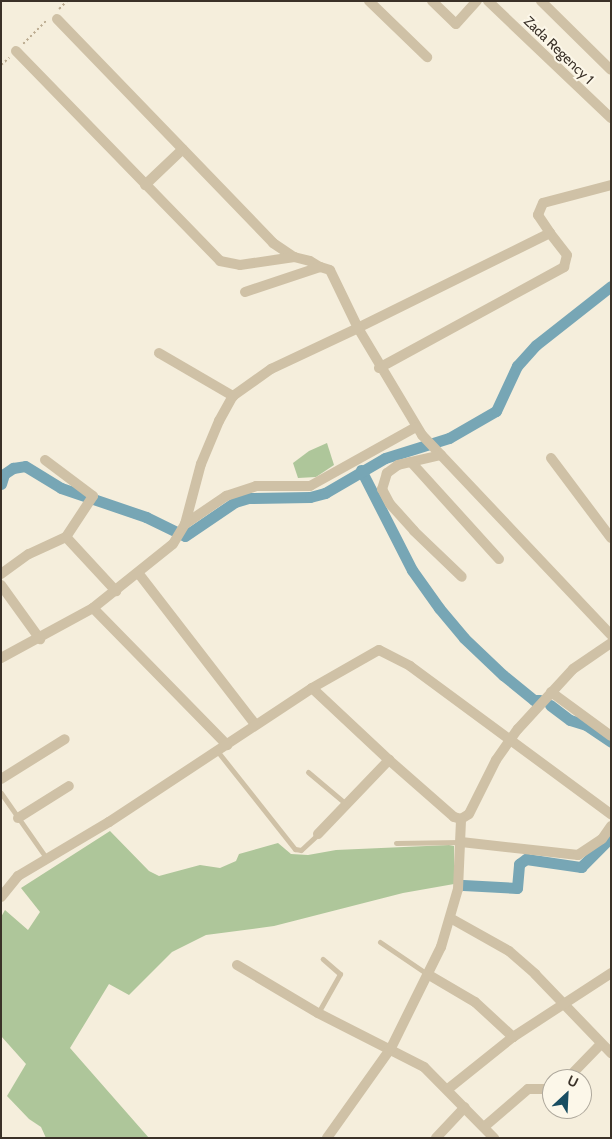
<!DOCTYPE html>
<style>
body{margin:0}
#map{position:relative;width:612px;height:1139px;overflow:hidden;background:#f5eedc;font-family:Cabin,sans-serif}
div>[style]{position:absolute}
[style*='--x']{left:calc(var(--x)*1px);top:calc(var(--y)*1px);width:calc(var(--w)*1px);rotate:calc(var(--a)*1deg)}
.green>*{inset:0;background:#aec69a}
.canal>*{height:11px;margin:-5.5px;padding:0 5.5px;transform-origin:5.5px;border-radius:5.5px;background:#77a6b5}
.path>*{height:2px;margin-top:-1px;transform-origin:0;background:repeating-linear-gradient(90deg,#bbab90 0 2.5px,transparent 0 5px)}
.service>*{height:5px;margin:-2.5px;padding:0 2.5px;transform-origin:2.5px;border-radius:2.5px;background:#cfc1a6}
.minor>*{height:10px;margin:-5px;padding:0 5px;transform-origin:5px;border-radius:5px;background:#cfc1a6}
span{translate:-50% -50%;white-space:nowrap;text-align:center;line-height:1.15;-webkit-text-stroke:4px #fcf7e9;paint-order:stroke}
.street-label{font-size:14px;color:#3a3128}
.frame{position:absolute;inset:0;border:2px solid #3a3128;pointer-events:none}
.north{position:absolute;left:542px;top:1069px;width:50px;height:50px;box-sizing:border-box;background:#fcf7e9;border:1px solid #aea89c;border-radius:50%;rotate:25deg;font-size:14px;font-weight:700;line-height:20px;text-align:center;color:#3a3128}
.north::after{content:'';display:block;margin:auto;width:18px;height:22px;background:#184d61;clip-path:polygon(50% 0,100% 100%,50% 72%,0 100%)}
</style>
<div id="map">
<div class="green">
<div style="clip-path:polygon(327px 443px,334px 465px,316px 477px,298px 478px,293px 463px,309px 451px)"></div>
<div style="clip-path:polygon(110px 831px,149px 871px,159px 876px,200px 865px,220px 868px,236px 861px,239px 854px,278px 843px,291px 854px,308px 855px,336px 850px,449px 845px,454px 846px,454px 884px,403px 893px,274px 926px,206px 935px,172px 952px,129px 995px,109px 984px,70px 1048px,149px 1138px,46px 1138px,41px 1127px,29px 1119px,7px 1096px,26px 1064px,1px 1036px,1px 917px,5px 910px,28px 930px,40px 912px,21px 888px)"></div>
</div>
<div class="canal">
<div style="--x:361;--y:470;--w:112;--a:63"></div>
<div style="--x:412;--y:570;--w:47;--a:54.6"></div>
<div style="--x:439;--y:608;--w:39;--a:50"></div>
<div style="--x:464;--y:638;--w:54;--a:43.5"></div>
<div style="--x:503;--y:675;--w:40;--a:39"></div>
<div style="--x:534;--y:700;--w:6;--a:0"></div>
<div style="--x:1;--y:484;--w:10;--a:-73"></div>
<div style="--x:4;--y:474;--w:11;--a:-34"></div>
<div style="--x:13;--y:468;--w:12;--a:-9"></div>
<div style="--x:25;--y:466;--w:42;--a:31.4"></div>
<div style="--x:61;--y:488;--w:90;--a:18.8"></div>
<div style="--x:146;--y:517;--w:43;--a:26"></div>
<div style="--x:185;--y:536;--w:60;--a:-34.2"></div>
<div style="--x:235;--y:502;--w:14;--a:-17"></div>
<div style="--x:248;--y:498;--w:62;--a:-0.9"></div>
<div style="--x:310;--y:497;--w:16;--a:-15"></div>
<div style="--x:325;--y:493;--w:69;--a:-30.3"></div>
<div style="--x:385;--y:458;--w:67;--a:-17.4"></div>
<div style="--x:449;--y:438;--w:54;--a:-29.9"></div>
<div style="--x:496;--y:411;--w:50;--a:-65"></div>
<div style="--x:517;--y:366;--w:28;--a:-48"></div>
<div style="--x:536;--y:345;--w:95;--a:-38.2"></div>
<div style="--x:550;--y:705;--w:25;--a:37"></div>
<div style="--x:570;--y:720;--w:17;--a:17"></div>
<div style="--x:586;--y:725;--w:30;--a:34"></div>
<div style="--x:463;--y:885;--w:54;--a:3.2"></div>
<div style="--x:517;--y:888;--w:24;--a:-85"></div>
<div style="--x:519;--y:864;--w:9;--a:-36"></div>
<div style="--x:526;--y:859;--w:56;--a:8.3"></div>
<div style="--x:581;--y:867;--w:42;--a:-45"></div>
</div>
<div class="path">
<div style="--x:59;--y:9;--w:11;--a:-45"></div>
<div style="--x:23;--y:44;--w:33;--a:-45"></div>
<div style="--x:1;--y:65;--w:11;--a:-41"></div>
</div>
<div class="service">
<div style="--x:218;--y:752;--w:124;--a:51.6"></div>
<div style="--x:295;--y:849;--w:6;--a:9"></div>
<div style="--x:301;--y:850;--w:23;--a:-43"></div>
<div style="--x:308;--y:772;--w:50;--a:40.1"></div>
<div style="--x:1;--y:793;--w:80;--a:55.1"></div>
<div style="--x:396;--y:843;--w:65;--a:-0.9"></div>
<div style="--x:380;--y:942;--w:57;--a:34.2"></div>
<div style="--x:318;--y:1013;--w:45;--a:-60.6"></div>
<div style="--x:340;--y:974;--w:23;--a:-139"></div>
</div>
<div class="minor">
<div style="--x:369;--y:1;--w:81;--a:44"></div>
<div style="--x:432;--y:1;--w:33;--a:44"></div>
<div style="--x:456;--y:24;--w:31;--a:-48"></div>
<div style="--x:488;--y:1;--w:170;--a:43.6"></div>
<div style="--x:541;--y:1;--w:98;--a:44.6"></div>
<div style="--x:57;--y:19;--w:311;--a:46"></div>
<div style="--x:273;--y:243;--w:25;--a:34"></div>
<div style="--x:294;--y:257;--w:16;--a:14"></div>
<div style="--x:310;--y:261;--w:12;--a:31"></div>
<div style="--x:16;--y:51;--w:293;--a:45.8"></div>
<div style="--x:220;--y:261;--w:20;--a:11"></div>
<div style="--x:240;--y:265;--w:55;--a:-8.4"></div>
<div style="--x:145;--y:185;--w:52;--a:-43.5"></div>
<div style="--x:611;--y:185;--w:70;--a:165.2"></div>
<div style="--x:543;--y:203;--w:13;--a:113"></div>
<div style="--x:538;--y:215;--w:22;--a:56"></div>
<div style="--x:550;--y:233;--w:214;--a:153.7"></div>
<div style="--x:358;--y:328;--w:125;--a:59.1"></div>
<div style="--x:422;--y:435;--w:275;--a:46.6"></div>
<div style="--x:159;--y:353;--w:86;--a:30.2"></div>
<div style="--x:379;--y:368;--w:211;--a:-28.6"></div>
<div style="--x:564;--y:267;--w:12;--a:-76"></div>
<div style="--x:567;--y:255;--w:28;--a:-128"></div>
<div style="--x:441;--y:455;--w:44;--a:166.9"></div>
<div style="--x:398;--y:465;--w:14;--a:144"></div>
<div style="--x:387;--y:473;--w:17;--a:107"></div>
<div style="--x:382;--y:489;--w:17;--a:62"></div>
<div style="--x:390;--y:504;--w:36;--a:48"></div>
<div style="--x:414;--y:531;--w:66;--a:43.8"></div>
<div style="--x:551;--y:458;--w:100;--a:53.1"></div>
<div style="--x:411;--y:462;--w:131;--a:47.8"></div>
<div style="--x:185;--y:524;--w:50;--a:-34.3"></div>
<div style="--x:226;--y:496;--w:32;--a:-18"></div>
<div style="--x:256;--y:486;--w:54;--a:0"></div>
<div style="--x:310;--y:486;--w:121;--a:-29.1"></div>
<div style="--x:66;--y:537;--w:74;--a:47.2"></div>
<div style="--x:1;--y:574;--w:34;--a:-36"></div>
<div style="--x:29;--y:554;--w:41;--a:-24.7"></div>
<div style="--x:66;--y:537;--w:49;--a:-56.6"></div>
<div style="--x:93;--y:496;--w:60;--a:-143.1"></div>
<div style="--x:139;--y:574;--w:190;--a:52.3"></div>
<div style="--x:1;--y:585;--w:67;--a:54.2"></div>
<div style="--x:93;--y:608;--w:192;--a:45.6"></div>
<div style="--x:1;--y:658;--w:105;--a:-28.5"></div>
<div style="--x:93;--y:608;--w:102;--a:-38.7"></div>
<div style="--x:173;--y:544;--w:23;--a:-59"></div>
<div style="--x:185;--y:524;--w:62;--a:-75.1"></div>
<div style="--x:201;--y:464;--w:47;--a:-67.3"></div>
<div style="--x:219;--y:421;--w:29;--a:-61"></div>
<div style="--x:233;--y:396;--w:47;--a:-35.4"></div>
<div style="--x:271;--y:369;--w:96;--a:-25.2"></div>
<div style="--x:358;--y:328;--w:64;--a:-115.8"></div>
<div style="--x:330;--y:270;--w:10;--a:-163"></div>
<div style="--x:320;--y:267;--w:79;--a:161.6"></div>
<div style="--x:312;--y:688;--w:105;--a:43.1"></div>
<div style="--x:389;--y:760;--w:86;--a:41.2"></div>
<div style="--x:454;--y:817;--w:7;--a:16"></div>
<div style="--x:551;--y:692;--w:74;--a:36.3"></div>
<div style="--x:1;--y:779;--w:75;--a:-32"></div>
<div style="--x:18;--y:818;--w:60;--a:-32.1"></div>
<div style="--x:461;--y:819;--w:9;--a:-32"></div>
<div style="--x:469;--y:814;--w:60;--a:-63.4"></div>
<div style="--x:496;--y:760;--w:38;--a:-55"></div>
<div style="--x:518;--y:729;--w:81;--a:-47.5"></div>
<div style="--x:573;--y:669;--w:46;--a:-34.4"></div>
<div style="--x:318;--y:834;--w:103;--a:-46.2"></div>
<div style="--x:461;--y:842;--w:118;--a:6.3"></div>
<div style="--x:578;--y:855;--w:29;--a:-34"></div>
<div style="--x:602;--y:839;--w:16;--a:-55"></div>
<div style="--x:1;--y:897;--w:27;--a:-51"></div>
<div style="--x:18;--y:876;--w:106;--a:-30.7"></div>
<div style="--x:109;--y:822;--w:243;--a:-33.4"></div>
<div style="--x:312;--y:688;--w:77;--a:-29.6"></div>
<div style="--x:379;--y:650;--w:35;--a:27"></div>
<div style="--x:410;--y:666;--w:250;--a:36.4"></div>
<div style="--x:452;--y:919;--w:65;--a:29.3"></div>
<div style="--x:509;--y:951;--w:35;--a:41"></div>
<div style="--x:535;--y:974;--w:110;--a:46.1"></div>
<div style="--x:237;--y:965;--w:94;--a:30.7"></div>
<div style="--x:318;--y:1013;--w:119;--a:27"></div>
<div style="--x:424;--y:1067;--w:100;--a:45.4"></div>
<div style="--x:429;--y:975;--w:53;--a:30.4"></div>
<div style="--x:475;--y:1002;--w:52;--a:42.6"></div>
<div style="--x:567;--y:1079;--w:47;--a:-45.9"></div>
<div style="--x:448;--y:1089;--w:83;--a:-38.7"></div>
<div style="--x:513;--y:1037;--w:117;--a:-33.1"></div>
<div style="--x:484;--y:1127;--w:58;--a:-40.8"></div>
<div style="--x:528;--y:1089;--w:24;--a:0"></div>
<div style="--x:327;--y:1138;--w:110;--a:-54.6"></div>
<div style="--x:391;--y:1048;--w:113;--a:-63.7"></div>
<div style="--x:441;--y:947;--w:60;--a:-73.7"></div>
<div style="--x:458;--y:889;--w:70;--a:-87.5"></div>
<div style="--x:436;--y:1138;--w:42;--a:-46.9"></div>
</div>
<div class="street-label">
<span style="left:559px;top:50px;rotate:44deg">Zada Regency 1</span>
</div>
<div class="frame"></div>
<div class="north">U</div>
</div>
